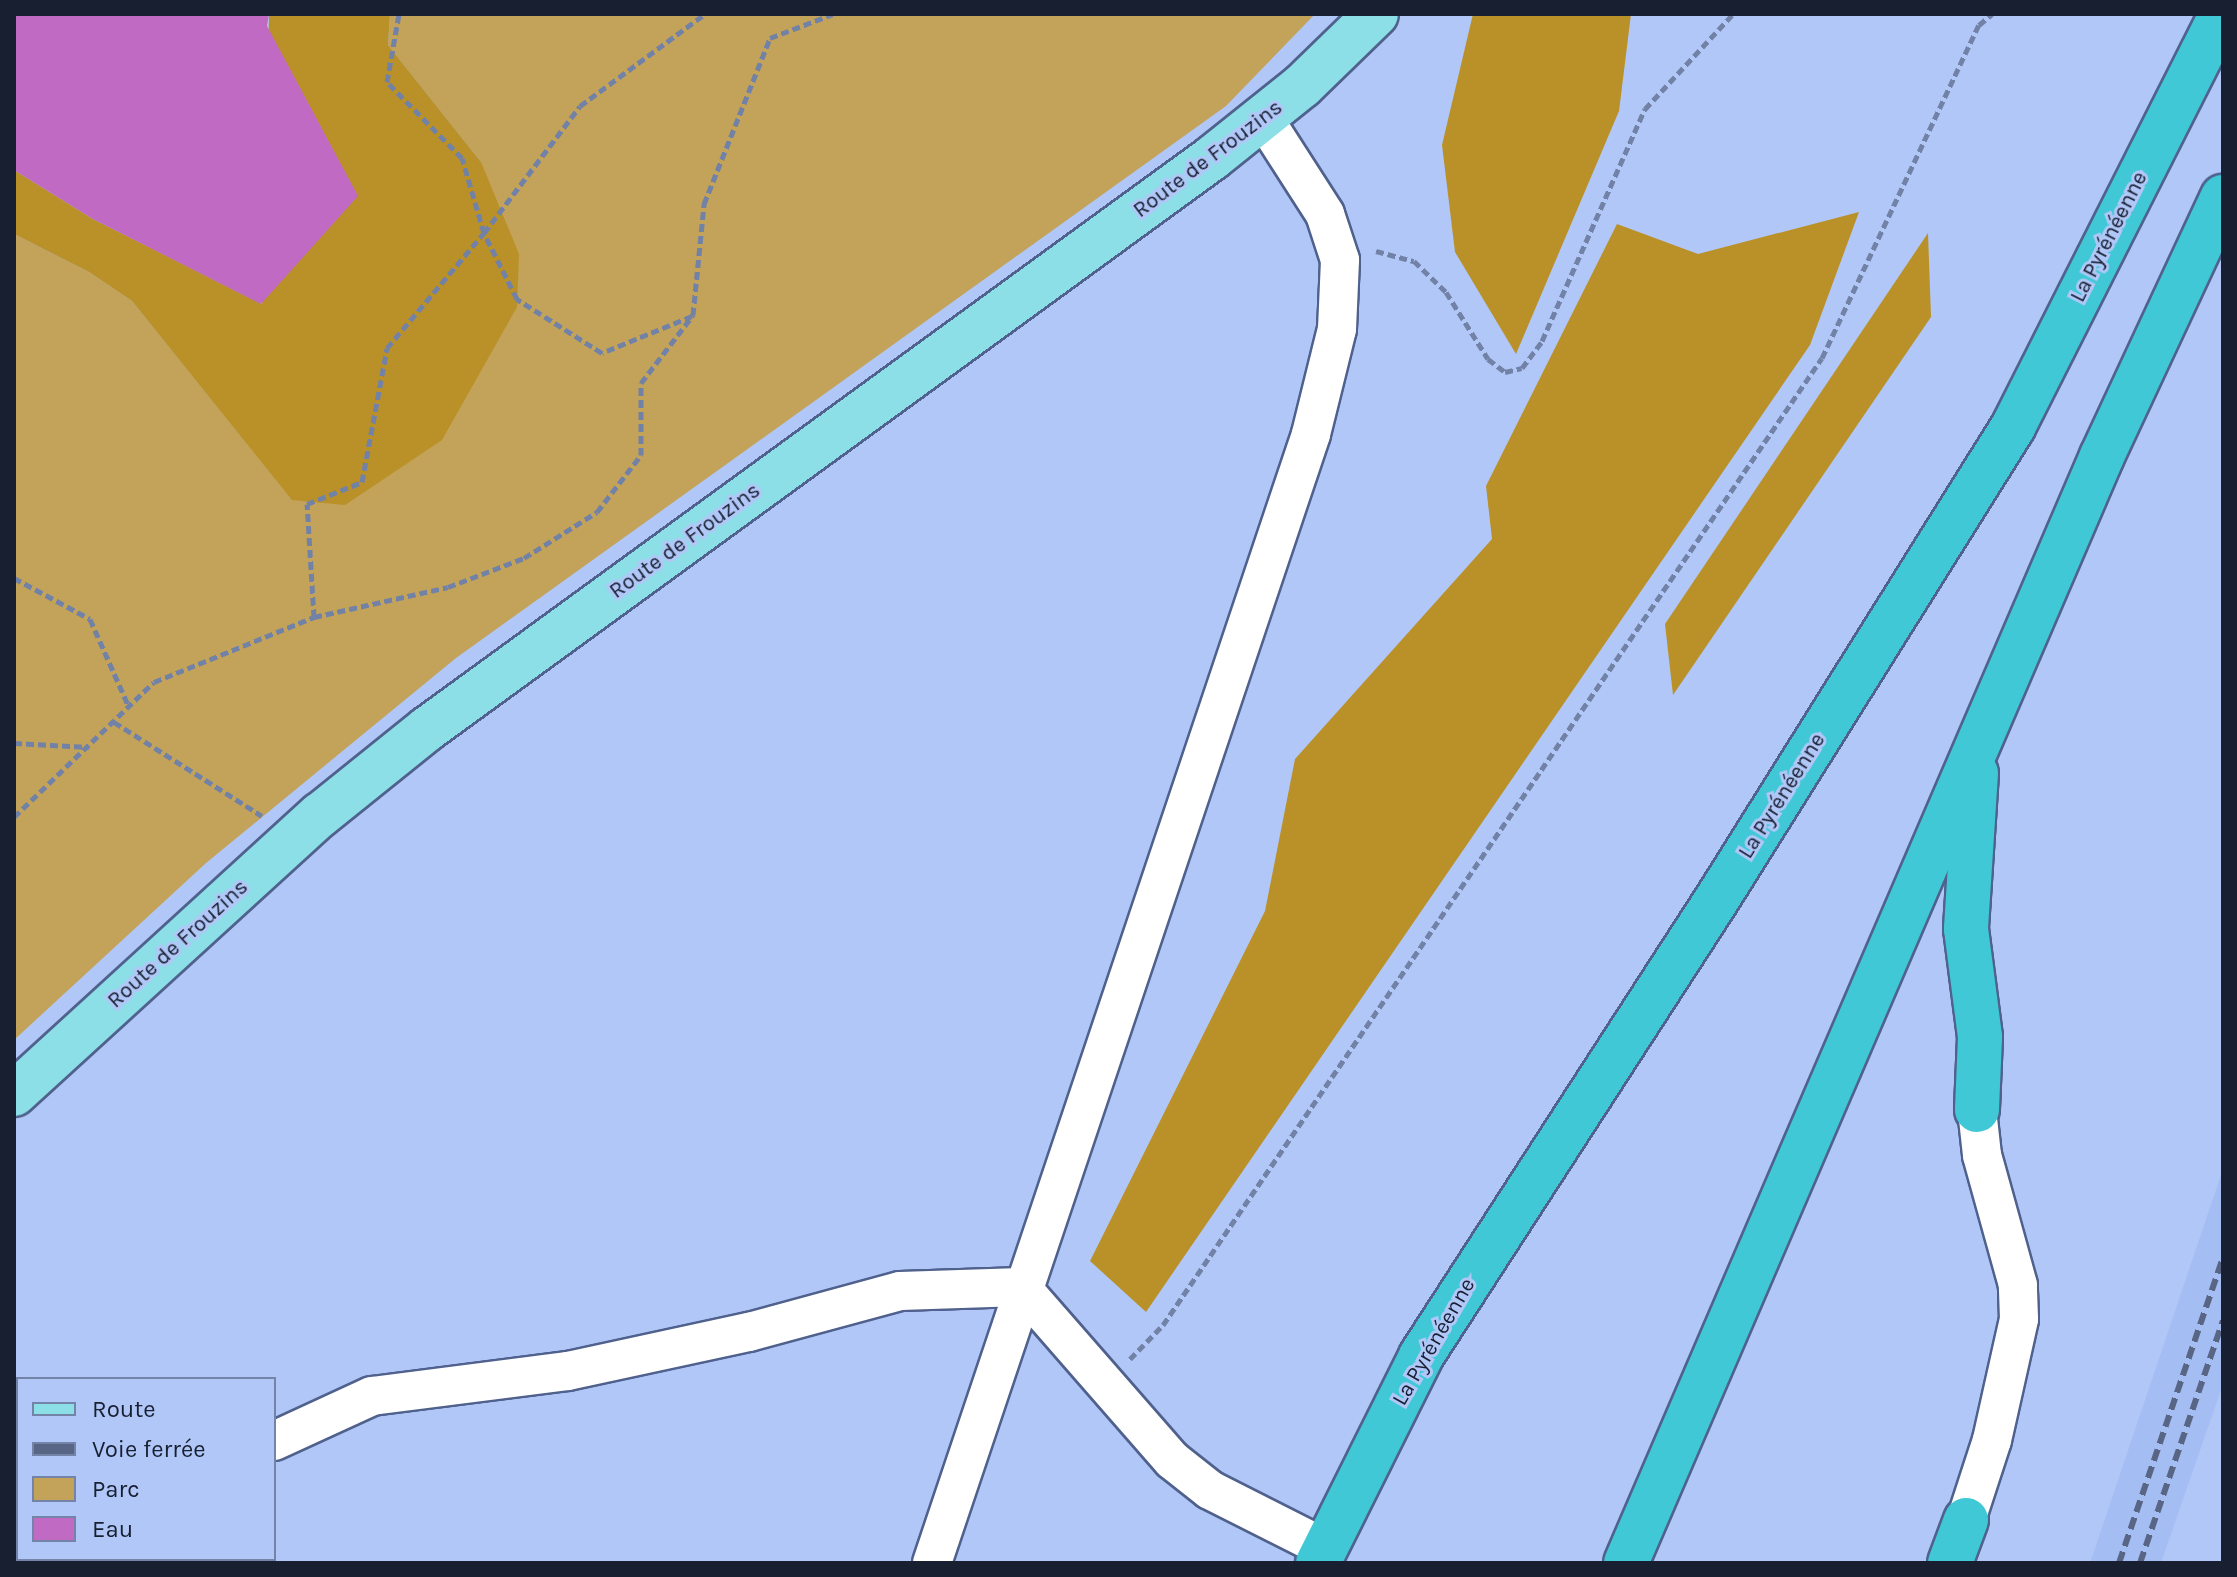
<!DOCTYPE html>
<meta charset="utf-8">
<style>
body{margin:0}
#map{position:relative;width:2237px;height:1577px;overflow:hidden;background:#b1c7f7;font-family:Karla,sans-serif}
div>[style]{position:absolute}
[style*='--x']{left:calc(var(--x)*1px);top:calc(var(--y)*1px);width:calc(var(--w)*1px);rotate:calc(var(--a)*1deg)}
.built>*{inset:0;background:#a4bdf3}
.green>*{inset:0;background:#c3a259}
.forest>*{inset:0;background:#ba9128}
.water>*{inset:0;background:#c06ac3}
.path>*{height:5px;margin-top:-2.5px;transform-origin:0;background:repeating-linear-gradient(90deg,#7282a6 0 8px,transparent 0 12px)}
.roads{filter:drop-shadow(2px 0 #4f618c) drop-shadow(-2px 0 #4f618c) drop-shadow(0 2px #4f618c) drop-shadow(0 -2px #4f618c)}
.minor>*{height:38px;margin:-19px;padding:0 19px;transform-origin:19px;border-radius:19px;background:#fff}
.major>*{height:44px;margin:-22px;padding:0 22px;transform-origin:22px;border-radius:22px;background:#8cdee7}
.highway>*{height:44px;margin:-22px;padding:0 22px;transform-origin:22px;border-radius:22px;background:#40c8d7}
.rail>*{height:6px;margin-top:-3px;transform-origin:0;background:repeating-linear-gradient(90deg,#586584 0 12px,transparent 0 18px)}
span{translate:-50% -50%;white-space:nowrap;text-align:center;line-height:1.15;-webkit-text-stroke:6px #b1c7f7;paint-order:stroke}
.street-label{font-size:22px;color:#171f31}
.frame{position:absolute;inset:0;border:16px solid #171f31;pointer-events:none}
.legend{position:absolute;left:16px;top:1377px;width:260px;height:184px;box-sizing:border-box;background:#b1c7f7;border:2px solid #7384a8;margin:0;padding:10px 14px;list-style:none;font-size:24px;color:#171f31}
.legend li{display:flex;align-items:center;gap:16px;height:40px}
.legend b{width:40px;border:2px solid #7384a8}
</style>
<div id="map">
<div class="built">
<div style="clip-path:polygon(2223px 1169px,2223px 1384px,2161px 1563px,2090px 1563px)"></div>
</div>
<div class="green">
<div style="clip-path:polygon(390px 14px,1315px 14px,1226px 106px,456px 658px,206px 863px,14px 1040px,14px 234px,89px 272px,132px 301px,292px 499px,481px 162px,388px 45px)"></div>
</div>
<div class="forest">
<div style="clip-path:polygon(269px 14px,390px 14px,388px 45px,481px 162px,519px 254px,517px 307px,442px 440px,345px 505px,292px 500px,132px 301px,89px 272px,14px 234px,14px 170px,93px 219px,262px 304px)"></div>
<div style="clip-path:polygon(1473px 14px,1631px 14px,1619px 111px,1516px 354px,1455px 252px,1442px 145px)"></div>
<div style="clip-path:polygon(1859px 212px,1810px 345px,1146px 1312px,1090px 1261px,1265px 911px,1295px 759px,1492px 539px,1486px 486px,1617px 224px,1698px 254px)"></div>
<div style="clip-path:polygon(1928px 233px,1931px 317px,1673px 695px,1665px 624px)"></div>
</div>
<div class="water">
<div style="clip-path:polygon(14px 14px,269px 14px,267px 26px,358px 196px,261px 304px,93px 219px,14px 170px)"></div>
</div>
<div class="path">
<div style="--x:1376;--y:251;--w:39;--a:15"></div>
<div style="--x:1414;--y:261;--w:45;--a:44.1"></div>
<div style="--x:1446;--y:292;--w:79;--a:57.9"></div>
<div style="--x:1488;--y:359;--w:21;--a:37"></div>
<div style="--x:1505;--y:372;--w:17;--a:-13"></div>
<div style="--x:1522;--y:368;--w:34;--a:-53"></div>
<div style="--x:1542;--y:341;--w:254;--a:-66.1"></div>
<div style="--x:1645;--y:109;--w:129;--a:-47.2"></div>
<div style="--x:692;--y:316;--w:97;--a:157.7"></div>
<div style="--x:602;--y:353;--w:101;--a:-147.6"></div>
<div style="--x:517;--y:299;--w:74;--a:-116.6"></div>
<div style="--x:484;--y:233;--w:159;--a:-52.9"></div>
<div style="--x:580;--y:106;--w:155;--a:-36.4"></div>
<div style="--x:14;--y:578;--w:86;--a:28.3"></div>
<div style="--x:90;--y:619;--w:96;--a:66.1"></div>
<div style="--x:314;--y:617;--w:113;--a:-93.5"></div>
<div style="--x:307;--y:504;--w:59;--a:-21.8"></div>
<div style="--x:362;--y:482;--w:136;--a:-79.4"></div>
<div style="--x:387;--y:348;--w:150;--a:-49.9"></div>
<div style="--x:484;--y:233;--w:78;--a:-106.3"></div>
<div style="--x:462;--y:158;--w:107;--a:-134.6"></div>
<div style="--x:387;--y:82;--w:69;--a:-80"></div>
<div style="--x:114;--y:722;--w:175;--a:32.4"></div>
<div style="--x:14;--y:743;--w:75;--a:3.1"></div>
<div style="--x:14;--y:817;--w:194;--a:-44"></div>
<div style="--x:154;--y:682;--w:173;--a:-22.1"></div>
<div style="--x:314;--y:617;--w:137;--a:-12.6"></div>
<div style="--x:448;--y:587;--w:81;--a:-20.9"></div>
<div style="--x:524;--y:558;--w:86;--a:-32.2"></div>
<div style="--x:597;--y:512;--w:72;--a:-52.3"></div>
<div style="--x:641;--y:455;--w:72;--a:-90"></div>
<div style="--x:641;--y:383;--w:86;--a:-52.6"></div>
<div style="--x:693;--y:315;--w:112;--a:-84.3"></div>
<div style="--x:704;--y:204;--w:179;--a:-68.3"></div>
<div style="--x:770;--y:38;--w:67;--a:-20.9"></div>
<div style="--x:1130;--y:1359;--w:47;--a:-45.9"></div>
<div style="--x:1163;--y:1325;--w:1170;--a:-55.73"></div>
<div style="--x:1822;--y:358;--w:368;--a:-64.8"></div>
<div style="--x:1979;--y:25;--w:17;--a:-40"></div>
</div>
<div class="roads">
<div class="minor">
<div style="--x:274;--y:1441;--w:108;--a:-24.7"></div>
<div style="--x:372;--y:1396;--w:198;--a:-7.3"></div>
<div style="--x:568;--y:1371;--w:185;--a:-12.2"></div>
<div style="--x:749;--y:1332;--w:156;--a:-15.2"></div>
<div style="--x:900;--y:1291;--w:121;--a:-1.9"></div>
<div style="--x:1021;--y:1287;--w:230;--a:48.9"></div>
<div style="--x:1172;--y:1460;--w:48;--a:38.3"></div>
<div style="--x:1210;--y:1490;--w:129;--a:26.8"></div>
<div style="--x:1966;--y:1520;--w:84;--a:-72"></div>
<div style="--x:1992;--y:1440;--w:124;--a:-77.4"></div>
<div style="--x:2019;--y:1319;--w:34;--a:-92"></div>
<div style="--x:2018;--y:1285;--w:135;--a:-105.5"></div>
<div style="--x:1982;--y:1155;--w:45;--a:-96.3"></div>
<div style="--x:88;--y:1563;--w:7;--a:-34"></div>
<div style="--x:932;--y:1563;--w:1191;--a:-71.44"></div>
<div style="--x:1311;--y:434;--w:108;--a:-76.1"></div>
<div style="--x:1337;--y:329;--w:69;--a:-87.5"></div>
<div style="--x:1340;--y:260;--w:48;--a:-108.1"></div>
<div style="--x:1325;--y:214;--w:113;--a:-122.7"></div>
</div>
<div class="major">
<div style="--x:14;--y:1094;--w:414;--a:-42.4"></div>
<div style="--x:320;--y:815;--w:137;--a:-38.8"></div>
<div style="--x:427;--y:729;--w:971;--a:-36.03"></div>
<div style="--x:1212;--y:158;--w:115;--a:-38.7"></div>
<div style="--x:1302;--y:86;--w:103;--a:-44.2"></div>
</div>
<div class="highway">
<div style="--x:1976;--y:773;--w:156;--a:93.7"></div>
<div style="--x:1966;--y:929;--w:109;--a:82.6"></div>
<div style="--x:1980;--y:1037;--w:73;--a:92.4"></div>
<div style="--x:1318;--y:1563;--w:231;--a:-63.5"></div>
<div style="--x:1421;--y:1356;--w:548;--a:-57.06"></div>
<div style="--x:1719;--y:896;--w:554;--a:-57.92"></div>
<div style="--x:2013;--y:427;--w:463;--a:-63.2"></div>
<div style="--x:1626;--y:1563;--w:1205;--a:-66.73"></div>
<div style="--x:2102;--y:456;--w:286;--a:-65"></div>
<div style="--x:1950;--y:1563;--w:46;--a:-69.6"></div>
</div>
</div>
<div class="rail">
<div style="--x:2119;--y:1563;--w:323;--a:-71.2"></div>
<div style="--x:2140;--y:1563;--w:256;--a:-71.1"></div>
</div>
<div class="street-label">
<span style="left:1208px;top:159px;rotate:-37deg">Route de Frouzins</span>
<span style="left:2109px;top:237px;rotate:-63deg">La Pyrénéenne</span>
<span style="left:685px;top:541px;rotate:-36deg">Route de Frouzins</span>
<span style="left:1782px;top:796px;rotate:-58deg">La Pyrénéenne</span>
<span style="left:178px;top:944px;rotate:-42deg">Route de Frouzins</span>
<span style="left:1434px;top:1342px;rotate:-60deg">La Pyrénéenne</span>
</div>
<div class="frame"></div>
<ul class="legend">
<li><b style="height:10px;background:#8cdee7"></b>Route</li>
<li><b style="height:10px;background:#586584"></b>Voie ferrée</li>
<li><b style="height:22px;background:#c3a259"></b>Parc</li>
<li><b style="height:22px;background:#c06ac3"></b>Eau</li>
</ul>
</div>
